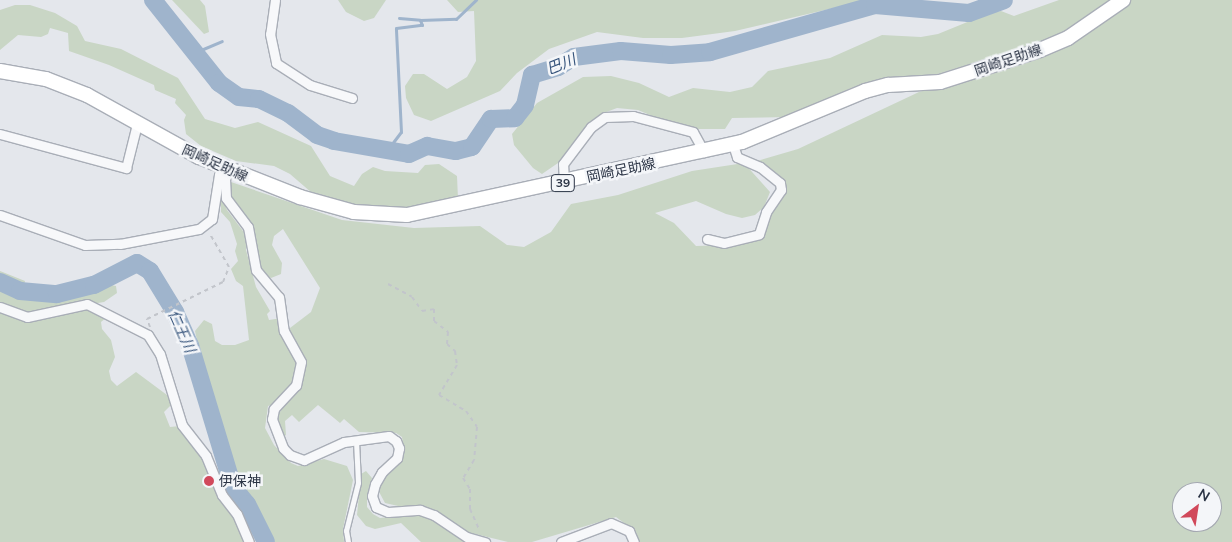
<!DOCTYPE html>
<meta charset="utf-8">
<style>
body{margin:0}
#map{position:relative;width:1232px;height:542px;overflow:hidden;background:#e4e7ec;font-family:Mulish,"Noto Sans JP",sans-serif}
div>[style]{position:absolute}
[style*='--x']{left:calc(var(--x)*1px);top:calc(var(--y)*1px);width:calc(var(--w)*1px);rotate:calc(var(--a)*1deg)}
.green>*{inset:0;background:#c9d6c5}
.stream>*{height:3px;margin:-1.5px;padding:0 1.5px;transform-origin:1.5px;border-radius:1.5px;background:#9fb4cc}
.river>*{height:18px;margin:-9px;padding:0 9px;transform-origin:9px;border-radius:9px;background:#9fb4cc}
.path>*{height:2px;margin-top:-1px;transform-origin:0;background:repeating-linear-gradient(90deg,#c2c5cb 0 4px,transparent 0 8px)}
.roads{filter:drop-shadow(1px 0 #a9aeb7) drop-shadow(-1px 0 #a9aeb7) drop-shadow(0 1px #a9aeb7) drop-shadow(0 -1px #a9aeb7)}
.service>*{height:4.5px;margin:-2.25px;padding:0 2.25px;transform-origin:2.25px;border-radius:2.25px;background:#f7f8fa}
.minor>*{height:9px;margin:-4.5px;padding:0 4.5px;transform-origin:4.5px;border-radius:4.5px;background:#f7f8fa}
.primary>*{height:14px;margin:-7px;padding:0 7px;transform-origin:7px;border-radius:7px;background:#fff}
.dots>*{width:14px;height:14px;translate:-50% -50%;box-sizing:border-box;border:2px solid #f4f6f9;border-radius:50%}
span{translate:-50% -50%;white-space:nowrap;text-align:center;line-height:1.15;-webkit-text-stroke:5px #f4f6f9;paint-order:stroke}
.shield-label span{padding:1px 4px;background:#f4f6f9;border:1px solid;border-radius:4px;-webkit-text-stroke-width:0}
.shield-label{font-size:12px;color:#2b3445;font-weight:700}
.street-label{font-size:14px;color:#2b3445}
.poi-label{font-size:14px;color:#2b3445}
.left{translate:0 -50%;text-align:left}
.water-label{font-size:15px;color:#34527a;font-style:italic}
.north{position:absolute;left:1172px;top:482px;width:50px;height:50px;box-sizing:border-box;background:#f4f6f9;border:1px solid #a4a8b1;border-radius:50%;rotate:31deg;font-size:14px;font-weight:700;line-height:20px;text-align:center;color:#2b3445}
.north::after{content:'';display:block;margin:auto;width:18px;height:22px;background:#d1495b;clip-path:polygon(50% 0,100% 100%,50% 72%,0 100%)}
</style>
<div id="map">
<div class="green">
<div style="clip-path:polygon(172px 0,200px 0,205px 6px,209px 32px,204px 34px)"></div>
<div style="clip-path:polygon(338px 0,386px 0,374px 18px,364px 21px,346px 12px)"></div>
<div style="clip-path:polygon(447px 0,883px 0,859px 2px,735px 31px,682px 38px,643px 38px,597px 32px,549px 49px,517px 73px,500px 91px,431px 121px,414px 115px,406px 98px,405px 86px,413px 74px,424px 74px,447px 89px,467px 77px,476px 61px,474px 11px,458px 12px)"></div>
<div style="clip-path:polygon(1059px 0,1114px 0,1083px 24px,1040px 43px,931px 76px,877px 81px,851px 88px,789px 117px,732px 118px,725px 129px,697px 129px,671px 124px,638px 110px,617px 108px,601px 114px,587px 125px,558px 163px,542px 174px,533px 168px,514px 145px,512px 134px,537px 103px,583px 77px,611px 76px,639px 83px,669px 97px,693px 88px,730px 92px,752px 87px,768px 71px,830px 58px,882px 35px,921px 37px,938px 34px,987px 14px,1001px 11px,1014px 16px)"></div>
<div style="clip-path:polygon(evenodd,1129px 0,1232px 0,1232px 542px,638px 542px,636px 532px,616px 517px,532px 542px,508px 542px,467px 532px,426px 507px,407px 508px,385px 503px,377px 488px,403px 456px,404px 450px,402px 437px,396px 433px,359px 432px,344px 419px,340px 423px,334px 418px,318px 405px,299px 422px,292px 415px,285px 421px,286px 435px,282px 438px,275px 423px,277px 416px,300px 385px,305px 364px,301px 351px,288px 335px,290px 328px,311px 312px,320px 288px,283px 229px,274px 236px,272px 245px,282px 263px,281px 274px,271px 278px,260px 272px,253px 238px,228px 200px,228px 181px,342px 220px,414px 228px,480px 226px,507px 245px,524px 247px,551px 232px,571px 204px,618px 195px,692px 171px,744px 163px,770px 192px,764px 207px,755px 215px,742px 218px,726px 214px,696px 201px,655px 213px,674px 223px,696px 246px,727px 245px,756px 239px,782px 192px,774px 176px,757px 161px,798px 149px,919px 92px,1070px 46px,1129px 0,1182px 492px,1212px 492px,1212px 522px,1182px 522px,1182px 492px)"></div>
<div style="clip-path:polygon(15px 5px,30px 5px,55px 13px,77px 26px,85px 41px,121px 49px,178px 78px,205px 119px,235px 128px,258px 122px,311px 146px,330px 176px,354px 186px,362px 174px,373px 167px,385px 171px,418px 173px,425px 165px,439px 164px,457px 176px,458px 199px,402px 211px,369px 214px,319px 199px,290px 174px,274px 166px,236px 161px,201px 146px,186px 134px,184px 120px,186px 115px,175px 103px,176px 99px,155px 90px,154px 85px,109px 65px,69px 51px,68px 33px,50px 28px,48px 34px,41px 37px,18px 35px,0 50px,0 10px)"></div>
<div style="clip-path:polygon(221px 196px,227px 210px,246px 235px,246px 250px,256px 287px,270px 311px,267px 314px,269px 320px,282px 318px,283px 339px,298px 365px,293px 384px,277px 403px,268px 406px,265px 428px,274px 445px,291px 463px,298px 466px,324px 459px,347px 466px,353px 480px,343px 529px,344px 542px,268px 542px,232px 476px,232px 462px,213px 414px,195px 331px,204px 320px,212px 324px,215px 341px,222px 345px,235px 345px,249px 340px,243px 286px,236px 281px,231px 269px,238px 261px,235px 251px,237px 244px,230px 222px,221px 212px)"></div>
<div style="clip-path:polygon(0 271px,25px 281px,24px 286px,0 277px)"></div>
<div style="clip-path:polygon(0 285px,14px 292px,43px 298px,84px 293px,111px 285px,116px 286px,117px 293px,104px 302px,32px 314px,0 303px)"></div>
<div style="clip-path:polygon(88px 307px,106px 318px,101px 322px,102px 329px,111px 340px,115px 357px,109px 371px,111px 380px,117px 386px,136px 372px,167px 395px,171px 405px,164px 412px,170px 427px,180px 426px,203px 457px,218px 499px,233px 513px,246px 542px,0 542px,0 310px,20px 319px,34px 319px)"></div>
<div style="clip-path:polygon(366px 471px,372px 478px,367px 496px,367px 507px,373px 514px,380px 518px,417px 514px,433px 519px,466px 542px,421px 542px,401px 523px,375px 529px,366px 526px,357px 515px,361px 474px)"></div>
</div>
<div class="stream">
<div style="--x:399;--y:18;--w:21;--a:5"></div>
<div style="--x:196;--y:52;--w:28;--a:-23"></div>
<div style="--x:388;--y:149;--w:21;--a:-53"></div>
<div style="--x:401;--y:132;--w:104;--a:-92.8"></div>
<div style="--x:396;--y:28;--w:26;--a:-7"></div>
<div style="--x:422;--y:25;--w:5;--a:-112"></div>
<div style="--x:420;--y:20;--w:36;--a:-2"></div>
<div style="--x:456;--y:19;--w:28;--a:-44"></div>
</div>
<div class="river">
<div style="--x:153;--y:0;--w:106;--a:51.5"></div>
<div style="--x:219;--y:83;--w:24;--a:35"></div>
<div style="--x:239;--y:97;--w:20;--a:6"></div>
<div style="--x:259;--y:99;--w:32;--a:26"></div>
<div style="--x:288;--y:113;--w:36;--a:37"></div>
<div style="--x:317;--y:135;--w:18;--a:19"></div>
<div style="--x:334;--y:141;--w:76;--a:9.8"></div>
<div style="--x:409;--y:154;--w:20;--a:-24"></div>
<div style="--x:427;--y:146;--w:29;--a:10"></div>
<div style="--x:456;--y:151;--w:16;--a:-14"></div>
<div style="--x:472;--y:147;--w:34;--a:-56"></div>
<div style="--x:491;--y:119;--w:24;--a:-2"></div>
<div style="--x:515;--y:118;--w:16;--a:-52"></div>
<div style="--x:525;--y:105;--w:31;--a:-77"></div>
<div style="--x:532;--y:75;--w:27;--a:-17"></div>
<div style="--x:558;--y:67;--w:19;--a:-32"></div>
<div style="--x:574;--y:57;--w:47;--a:-7.3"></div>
<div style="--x:621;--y:51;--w:50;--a:4.6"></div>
<div style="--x:671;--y:55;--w:39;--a:-4"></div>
<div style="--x:710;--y:52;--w:172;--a:-15.9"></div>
<div style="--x:875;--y:5;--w:94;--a:4.9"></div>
<div style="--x:969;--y:13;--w:37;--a:-20"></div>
<div style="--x:0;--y:282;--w:22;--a:24"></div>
<div style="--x:20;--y:291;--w:37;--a:5"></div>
<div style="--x:57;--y:294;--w:38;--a:-14"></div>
<div style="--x:94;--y:285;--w:48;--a:-27.1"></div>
<div style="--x:137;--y:263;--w:15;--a:32"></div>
<div style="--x:150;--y:271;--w:48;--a:58.6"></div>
<div style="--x:175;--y:312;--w:36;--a:66"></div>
<div style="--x:190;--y:345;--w:148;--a:73.2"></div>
<div style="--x:233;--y:487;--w:22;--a:51"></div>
<div style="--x:247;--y:504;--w:42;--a:63.4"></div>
</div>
<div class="path">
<div style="--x:388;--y:284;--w:27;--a:28"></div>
<div style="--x:412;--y:297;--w:17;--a:54"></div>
<div style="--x:422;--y:311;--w:12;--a:-9"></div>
<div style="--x:434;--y:309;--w:12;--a:90"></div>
<div style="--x:434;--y:321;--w:18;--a:38"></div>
<div style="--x:448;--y:332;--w:12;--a:95"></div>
<div style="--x:447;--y:344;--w:11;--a:41"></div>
<div style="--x:455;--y:351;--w:14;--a:82"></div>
<div style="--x:457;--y:365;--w:35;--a:121"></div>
<div style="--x:439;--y:395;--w:31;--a:31"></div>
<div style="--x:466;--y:411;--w:19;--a:55"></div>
<div style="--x:477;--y:427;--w:33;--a:95"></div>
<div style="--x:474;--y:460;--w:21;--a:121"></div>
<div style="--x:463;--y:478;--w:13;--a:58"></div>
<div style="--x:470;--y:489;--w:20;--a:90"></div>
<div style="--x:470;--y:509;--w:24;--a:66"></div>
<div style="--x:150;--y:327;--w:9;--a:-111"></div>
<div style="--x:147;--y:319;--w:85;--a:-26"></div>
<div style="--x:223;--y:282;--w:16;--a:-68"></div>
<div style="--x:229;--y:267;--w:39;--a:-120"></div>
</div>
<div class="roads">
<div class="service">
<div style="--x:348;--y:542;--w:11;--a:-100"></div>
<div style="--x:346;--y:531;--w:49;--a:-76"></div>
<div style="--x:358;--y:483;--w:43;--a:-92.7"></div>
</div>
<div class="minor">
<div style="--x:275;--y:0;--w:34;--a:98"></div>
<div style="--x:270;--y:34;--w:30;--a:78"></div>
<div style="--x:276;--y:63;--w:40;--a:32.9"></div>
<div style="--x:310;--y:85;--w:44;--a:17.2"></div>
<div style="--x:0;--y:134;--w:131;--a:15.1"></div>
<div style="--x:126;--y:168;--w:45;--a:-76"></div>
<div style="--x:229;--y:169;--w:11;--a:112"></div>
<div style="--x:225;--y:179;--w:19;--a:87"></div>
<div style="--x:226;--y:198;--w:36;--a:53"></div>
<div style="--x:248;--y:227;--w:44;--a:79.5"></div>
<div style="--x:256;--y:270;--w:35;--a:50"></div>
<div style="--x:279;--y:297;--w:34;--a:82"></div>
<div style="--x:284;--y:331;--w:35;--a:61"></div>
<div style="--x:301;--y:362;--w:24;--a:102"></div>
<div style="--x:296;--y:385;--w:33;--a:133"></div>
<div style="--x:274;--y:409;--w:10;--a:101"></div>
<div style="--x:272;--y:419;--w:31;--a:69"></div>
<div style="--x:283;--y:448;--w:10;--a:45"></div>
<div style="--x:290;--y:455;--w:15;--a:20"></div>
<div style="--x:304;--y:460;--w:44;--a:-24.2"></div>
<div style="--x:344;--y:442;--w:45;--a:-7.6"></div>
<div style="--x:389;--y:436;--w:9;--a:36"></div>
<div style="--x:396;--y:441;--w:8;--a:67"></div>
<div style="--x:399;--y:448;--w:10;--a:101"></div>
<div style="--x:397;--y:458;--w:21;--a:137"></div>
<div style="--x:382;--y:472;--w:14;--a:120"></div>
<div style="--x:375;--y:484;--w:12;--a:104"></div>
<div style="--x:372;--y:496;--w:12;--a:70"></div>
<div style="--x:376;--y:507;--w:13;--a:23"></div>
<div style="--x:388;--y:512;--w:32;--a:-4"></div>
<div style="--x:420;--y:510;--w:15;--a:20"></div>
<div style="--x:434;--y:515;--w:40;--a:34"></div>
<div style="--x:467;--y:537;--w:19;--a:16"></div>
<div style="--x:564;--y:182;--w:18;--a:-93"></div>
<div style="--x:563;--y:164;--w:46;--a:-52.9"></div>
<div style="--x:591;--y:127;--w:17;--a:-36"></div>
<div style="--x:605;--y:117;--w:28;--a:-2"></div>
<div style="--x:633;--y:116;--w:62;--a:14.9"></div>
<div style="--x:693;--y:132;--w:23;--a:61"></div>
<div style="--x:0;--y:215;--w:90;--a:19.4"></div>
<div style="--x:85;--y:245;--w:35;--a:-2"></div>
<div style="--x:120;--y:244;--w:80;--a:-10.8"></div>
<div style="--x:199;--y:229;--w:16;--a:-38"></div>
<div style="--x:212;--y:219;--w:45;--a:-81"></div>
<div style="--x:219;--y:175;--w:9;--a:-58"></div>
<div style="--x:707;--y:239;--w:17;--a:13"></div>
<div style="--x:724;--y:243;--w:36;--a:-14"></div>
<div style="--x:759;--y:234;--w:23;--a:-72"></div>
<div style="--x:766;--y:212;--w:27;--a:-56"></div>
<div style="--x:781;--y:190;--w:7;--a:-98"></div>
<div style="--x:780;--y:183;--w:26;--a:-141"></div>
<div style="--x:760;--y:167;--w:25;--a:-157"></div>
<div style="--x:737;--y:157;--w:13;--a:-108"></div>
<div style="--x:0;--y:307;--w:29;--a:20"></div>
<div style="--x:27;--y:317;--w:61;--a:-12.2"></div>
<div style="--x:87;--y:304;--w:68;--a:26.9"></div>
<div style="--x:148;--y:335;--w:22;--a:58"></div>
<div style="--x:160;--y:354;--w:74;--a:72.8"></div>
<div style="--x:182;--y:425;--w:39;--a:52"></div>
<div style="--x:206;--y:456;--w:42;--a:67.7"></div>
<div style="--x:222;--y:495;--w:24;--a:52"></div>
<div style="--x:237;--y:514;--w:30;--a:67"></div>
<div style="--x:561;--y:542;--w:53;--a:-20.8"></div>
<div style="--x:611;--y:523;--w:20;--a:24"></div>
<div style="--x:629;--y:531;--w:12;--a:66"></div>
</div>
<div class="primary">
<div style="--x:0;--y:71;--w:47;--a:9.9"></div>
<div style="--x:46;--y:79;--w:44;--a:21.3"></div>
<div style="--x:87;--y:95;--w:128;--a:29"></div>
<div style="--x:199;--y:157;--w:109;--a:21.6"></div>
<div style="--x:300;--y:197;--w:56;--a:15.5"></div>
<div style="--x:354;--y:212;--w:53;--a:3.2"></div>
<div style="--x:407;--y:215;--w:343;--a:-12.3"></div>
<div style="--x:742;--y:142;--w:133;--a:-22.5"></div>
<div style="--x:865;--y:91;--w:24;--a:-15"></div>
<div style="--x:888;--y:85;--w:52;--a:-3.3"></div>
<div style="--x:940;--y:82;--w:105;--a:-17.7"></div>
<div style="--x:1040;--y:50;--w:30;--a:-23"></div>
<div style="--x:1068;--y:38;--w:67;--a:-34.6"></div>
</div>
</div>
<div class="dots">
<div style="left:209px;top:481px;background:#d1495b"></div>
</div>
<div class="shield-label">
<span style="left:563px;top:183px">39</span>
</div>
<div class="street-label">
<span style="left:1008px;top:60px;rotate:-19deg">岡崎足助線</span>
<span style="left:215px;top:163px;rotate:24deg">岡崎足助線</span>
<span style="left:621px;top:170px;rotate:-12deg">岡崎足助線</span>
</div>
<div class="poi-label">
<span class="left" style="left:219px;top:481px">伊保神</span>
</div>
<div class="water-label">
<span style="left:561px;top:64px;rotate:-22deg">巴川</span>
<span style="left:182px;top:331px;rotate:66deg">仁王川</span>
</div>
<div class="north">N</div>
</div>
